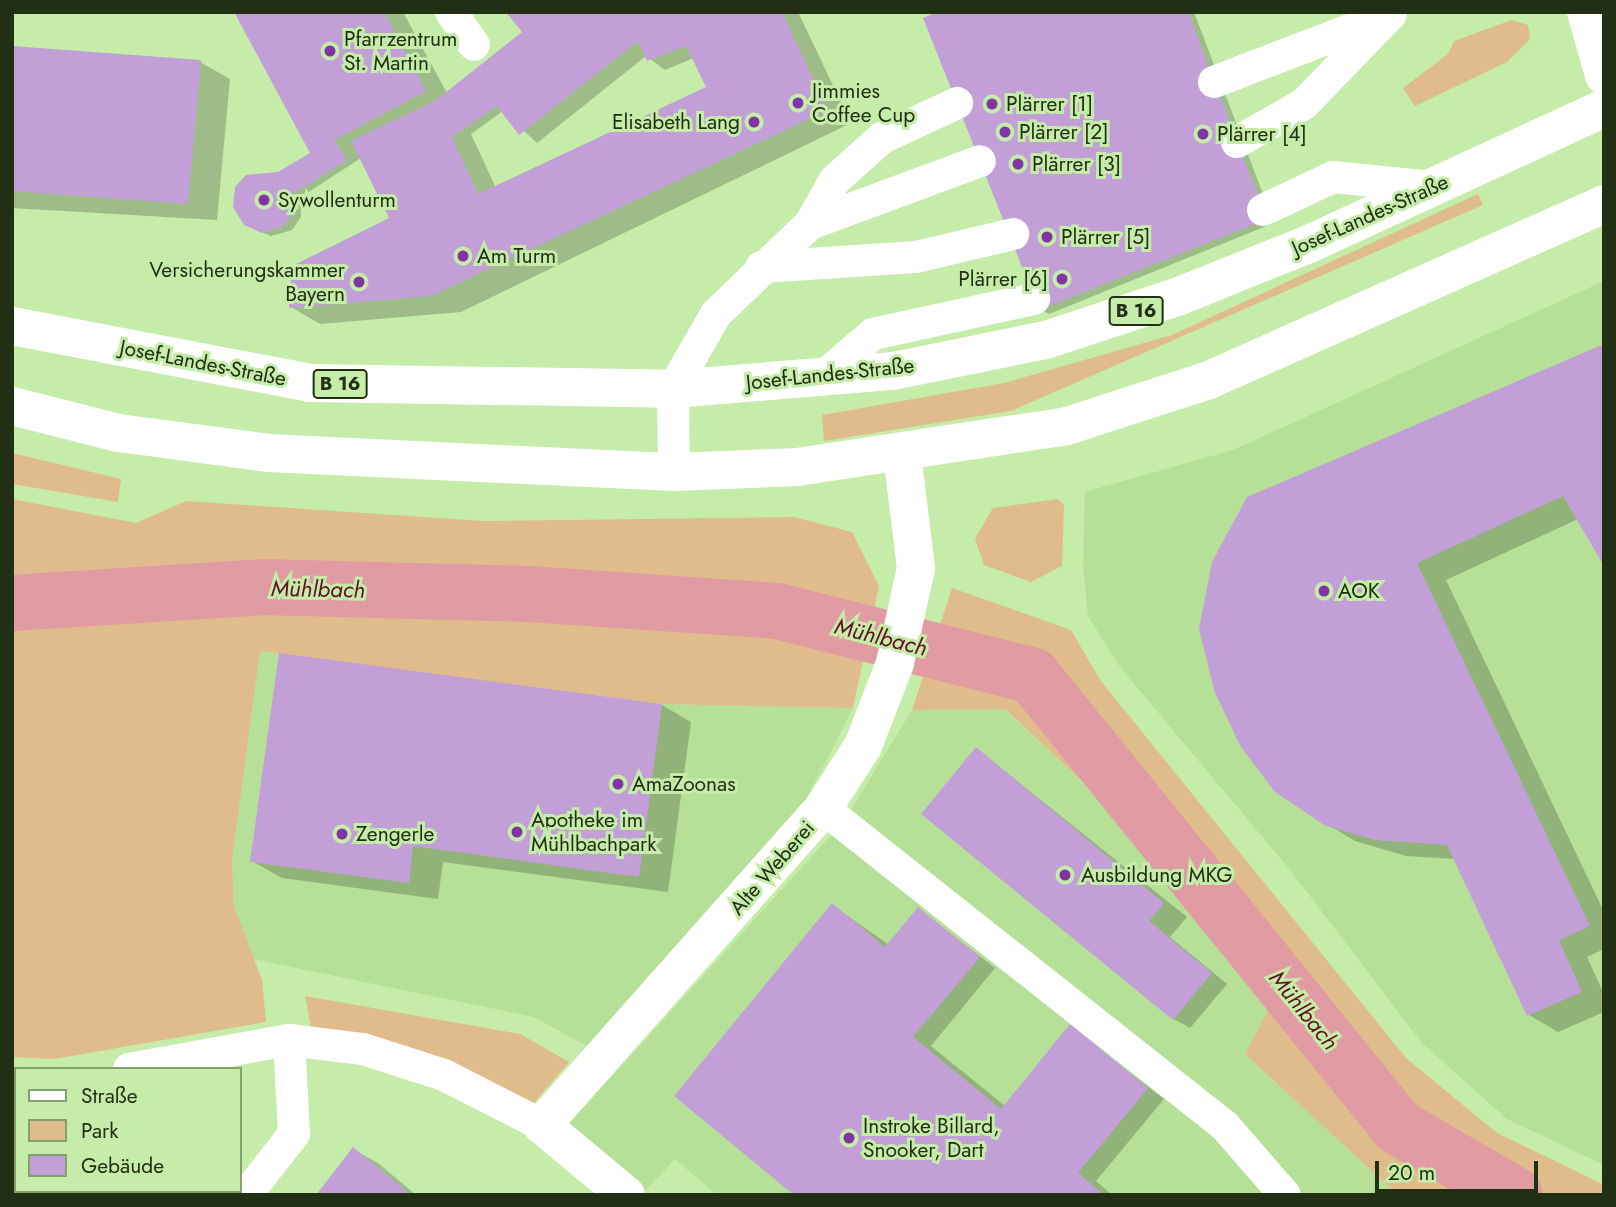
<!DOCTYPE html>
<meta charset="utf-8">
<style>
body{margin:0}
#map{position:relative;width:1616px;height:1207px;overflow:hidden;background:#c5eca9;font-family:Jost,sans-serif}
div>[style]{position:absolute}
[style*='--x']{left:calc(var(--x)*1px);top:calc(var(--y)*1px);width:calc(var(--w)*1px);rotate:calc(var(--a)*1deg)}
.built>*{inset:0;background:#b6df97}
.green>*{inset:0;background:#e0bb8c}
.shadow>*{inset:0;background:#0003}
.canal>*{height:56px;margin:-28px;padding:0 28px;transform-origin:28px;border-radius:28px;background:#e19ba2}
.building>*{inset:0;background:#c2a0d7}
.service>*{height:32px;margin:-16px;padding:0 16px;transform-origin:16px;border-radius:16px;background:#fff}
.minor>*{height:38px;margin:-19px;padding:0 19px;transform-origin:19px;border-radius:19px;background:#fff}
.primary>*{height:38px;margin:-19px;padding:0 19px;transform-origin:19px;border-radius:19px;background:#fff}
.dots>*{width:19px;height:19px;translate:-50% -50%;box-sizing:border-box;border:4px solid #c5eca9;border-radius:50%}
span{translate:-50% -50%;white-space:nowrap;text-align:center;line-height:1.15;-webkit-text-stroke:6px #c5eca9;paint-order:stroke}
.shield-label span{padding:2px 5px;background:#c5eca9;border:2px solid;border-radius:5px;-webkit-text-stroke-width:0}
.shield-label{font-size:19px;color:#212f15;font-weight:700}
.poi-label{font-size:21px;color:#212f15}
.left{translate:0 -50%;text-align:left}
.right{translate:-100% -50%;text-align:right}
.street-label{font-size:21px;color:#212f15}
.water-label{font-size:23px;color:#631025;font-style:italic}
.frame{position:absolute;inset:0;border:14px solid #212f15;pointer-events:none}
.legend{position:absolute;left:14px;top:1067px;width:228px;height:126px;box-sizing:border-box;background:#c5eca9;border:2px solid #83a06e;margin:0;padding:9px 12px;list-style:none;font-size:21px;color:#212f15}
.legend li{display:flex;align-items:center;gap:14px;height:35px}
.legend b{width:35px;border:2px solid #83a06e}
.scale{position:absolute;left:1375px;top:1161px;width:163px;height:32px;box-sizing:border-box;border:4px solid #212f15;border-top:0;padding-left:9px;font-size:21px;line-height:24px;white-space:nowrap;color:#212f15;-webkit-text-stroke:5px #c5eca9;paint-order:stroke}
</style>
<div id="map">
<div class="built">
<div style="clip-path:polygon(1604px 281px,1604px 1165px,1507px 1119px,1422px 1043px,1291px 871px,1120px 667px,1088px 616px,1083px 566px,1085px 492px,1233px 450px)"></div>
<div style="clip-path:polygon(260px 651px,662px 704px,853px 708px,807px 798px,592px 1049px,534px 1017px,253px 959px,234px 906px,232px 861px)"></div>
<div style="clip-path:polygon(1004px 709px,1183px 876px,1277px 994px,1245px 1054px,1398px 1195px,717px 1195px,675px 1159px,645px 1191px,566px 1127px,844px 821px,912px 710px)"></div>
</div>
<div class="green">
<div style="clip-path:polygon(1512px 20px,1528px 25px,1530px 39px,1507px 62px,1415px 106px,1403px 88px,1448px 54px,1454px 41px)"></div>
<div style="clip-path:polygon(1478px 194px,1483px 205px,1011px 411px,824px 441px,822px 415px,1004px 383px,1172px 335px)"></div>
<div style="clip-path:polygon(12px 453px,121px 479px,118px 502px,12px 484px)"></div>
<div style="clip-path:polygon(12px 499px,136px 523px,186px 501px,483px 521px,794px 517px,852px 532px,879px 586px,853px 708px,662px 704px,260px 651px,232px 861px,234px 906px,262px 980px,266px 1022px,54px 1059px,12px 1057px)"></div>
<div style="clip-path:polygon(1058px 499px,1064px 505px,1062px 566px,1031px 582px,984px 565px,975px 539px,993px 508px)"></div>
<div style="clip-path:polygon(952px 588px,1071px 630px,1100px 680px,1406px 1058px,1497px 1133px,1604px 1185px,1604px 1195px,1398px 1195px,1245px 1054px,1277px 994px,1183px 876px,1005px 709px,912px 710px)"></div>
<div style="clip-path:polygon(305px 996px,520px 1034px,569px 1062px,533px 1104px,311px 1028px)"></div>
</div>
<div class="shadow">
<div style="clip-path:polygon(evenodd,236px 12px,403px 12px,447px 93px,525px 32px,509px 12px,798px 12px,851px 123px,461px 312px,320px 324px,291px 307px,391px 218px,361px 158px,301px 197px,301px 217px,292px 230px,271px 236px,254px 229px,279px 174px,314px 154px,236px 12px,646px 56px,665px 70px,694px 58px,708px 88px,496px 188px,471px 134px,503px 111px,537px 143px,646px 56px)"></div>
<div style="clip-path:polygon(943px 12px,1194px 12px,1274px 223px,1049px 314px,1040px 309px)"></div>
<div style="clip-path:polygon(12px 48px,200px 62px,230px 79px,217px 220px,12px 208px)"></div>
<div style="clip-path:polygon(1604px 346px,1578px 519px,1446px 580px,1604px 912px,1604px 949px,1587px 957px,1604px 994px,1604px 1012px,1558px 1032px,1529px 1015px,1456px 859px,1406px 856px,1355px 841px,1325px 823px,1242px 746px)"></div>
<div style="clip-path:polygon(662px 705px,691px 722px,668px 892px,443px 862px,438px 899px,282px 878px,252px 861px)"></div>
<div style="clip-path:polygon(977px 749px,1187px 917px,1170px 937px,1227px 984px,1190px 1028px,1174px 1019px)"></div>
<div style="clip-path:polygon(832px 905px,889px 945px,919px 909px,995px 968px,931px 1046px,1005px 1106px,1070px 1027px,1164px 1099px,1096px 1181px,1112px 1195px,797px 1195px)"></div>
<div style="clip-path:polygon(354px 1150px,378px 1163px,416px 1195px,318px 1195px)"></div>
</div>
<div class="canal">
<div style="--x:12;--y:603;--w:252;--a:-3.6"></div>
<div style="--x:263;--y:587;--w:266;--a:1.5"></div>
<div style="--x:529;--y:594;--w:249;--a:3.9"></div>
<div style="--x:777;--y:611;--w:264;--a:14.2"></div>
<div style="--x:1033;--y:676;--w:580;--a:51.02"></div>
<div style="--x:1398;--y:1127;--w:135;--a:30.2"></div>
</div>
<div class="building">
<div style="clip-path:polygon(234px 12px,384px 12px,426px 91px,334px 140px,347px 160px,294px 193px,293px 212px,284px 226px,262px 233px,244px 225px,233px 207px,235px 187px,246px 175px,278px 172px,310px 153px)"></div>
<div style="clip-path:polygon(evenodd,506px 12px,782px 12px,828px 110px,431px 296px,289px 308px,292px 266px,389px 218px,351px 141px,435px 101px,522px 32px,506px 12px,638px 41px,647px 61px,686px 46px,706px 87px,478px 194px,452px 137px,497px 106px,519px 135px,638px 41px)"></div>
<div style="clip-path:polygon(937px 12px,1188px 12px,1267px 219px,1039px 310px,923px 18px)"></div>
<div style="clip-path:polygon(12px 46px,201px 60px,188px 204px,12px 191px)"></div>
<div style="clip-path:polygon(1604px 344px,1604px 566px,1563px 496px,1417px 563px,1590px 926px,1559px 940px,1582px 992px,1527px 1016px,1447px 845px,1375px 840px,1324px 825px,1275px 792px,1241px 747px,1215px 693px,1199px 629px,1212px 562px,1247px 497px)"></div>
<div style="clip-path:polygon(279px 653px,662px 704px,639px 877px,413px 846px,409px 883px,250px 862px)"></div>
<div style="clip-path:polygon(976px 747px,1164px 903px,1149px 921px,1212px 973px,1173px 1020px,921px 814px)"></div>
<div style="clip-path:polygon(832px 903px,885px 947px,918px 907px,980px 957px,913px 1037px,1001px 1109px,1070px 1024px,1148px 1088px,1078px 1173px,1104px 1195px,794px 1195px,674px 1096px)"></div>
<div style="clip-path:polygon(353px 1147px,411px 1195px,316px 1195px)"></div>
</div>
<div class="service">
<div style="--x:451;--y:12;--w:40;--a:55.1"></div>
<div style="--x:1214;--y:82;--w:181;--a:-21"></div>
<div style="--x:1237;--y:142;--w:77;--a:-29.6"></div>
<div style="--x:1304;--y:104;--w:125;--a:-46"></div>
<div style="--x:1263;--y:210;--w:77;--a:-25.2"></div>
<div style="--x:1333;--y:177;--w:100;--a:5.7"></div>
<div style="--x:810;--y:224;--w:181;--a:-20.3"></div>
<div style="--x:761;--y:267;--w:155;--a:-3.7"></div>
<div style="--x:916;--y:257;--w:100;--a:-13.3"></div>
<div style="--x:823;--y:377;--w:66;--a:-40.7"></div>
<div style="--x:873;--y:334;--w:165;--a:-12.3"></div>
<div style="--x:674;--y:472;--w:83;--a:-90.7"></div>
<div style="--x:673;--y:389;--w:86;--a:-60.2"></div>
<div style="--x:716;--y:314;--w:130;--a:-43.8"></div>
<div style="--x:810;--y:224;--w:49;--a:-60.8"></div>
<div style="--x:834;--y:181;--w:64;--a:-41.9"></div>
<div style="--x:882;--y:138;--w:83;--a:-25"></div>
<div style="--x:823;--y:808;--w:513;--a:38.35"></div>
<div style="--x:1225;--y:1126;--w:91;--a:49"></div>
<div style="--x:129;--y:1069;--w:163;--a:-10.3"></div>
<div style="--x:289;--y:1040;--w:75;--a:6.9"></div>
<div style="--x:363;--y:1049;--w:85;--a:17.8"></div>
<div style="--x:444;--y:1075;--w:110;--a:27"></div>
<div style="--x:12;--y:1095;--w:4;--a:0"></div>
<div style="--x:246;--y:1195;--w:78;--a:-51.8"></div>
<div style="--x:294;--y:1134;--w:94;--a:-93"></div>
</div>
<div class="minor">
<div style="--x:1586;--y:12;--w:66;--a:74.1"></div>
<div style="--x:626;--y:1195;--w:109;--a:-140.2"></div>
<div style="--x:542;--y:1125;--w:424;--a:-48.4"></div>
<div style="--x:823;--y:808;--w:74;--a:-57.2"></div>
<div style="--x:863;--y:746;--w:89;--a:-68.9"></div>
<div style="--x:895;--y:663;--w:97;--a:-77.5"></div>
<div style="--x:916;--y:568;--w:115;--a:-97"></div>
</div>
<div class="primary">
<div style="--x:12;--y:326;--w:303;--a:10.8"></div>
<div style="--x:310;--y:383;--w:363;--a:0.9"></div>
<div style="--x:673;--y:389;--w:221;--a:-4.7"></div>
<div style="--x:893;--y:371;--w:156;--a:-11.5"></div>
<div style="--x:1046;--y:340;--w:138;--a:-18.2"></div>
<div style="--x:1177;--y:297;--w:144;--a:-21.9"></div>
<div style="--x:1311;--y:243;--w:323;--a:-24.7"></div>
<div style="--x:12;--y:406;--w:110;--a:14.2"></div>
<div style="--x:119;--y:433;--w:150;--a:7.6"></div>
<div style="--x:268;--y:453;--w:406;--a:2.7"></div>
<div style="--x:674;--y:472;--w:123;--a:-2.3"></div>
<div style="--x:797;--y:467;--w:273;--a:-8.6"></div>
<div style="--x:1067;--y:426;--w:149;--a:-17.9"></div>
<div style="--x:1209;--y:380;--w:432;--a:-24"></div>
</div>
<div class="dots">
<div style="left:330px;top:51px;background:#8034a6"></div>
<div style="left:798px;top:103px;background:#8034a6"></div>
<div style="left:992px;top:104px;background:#8034a6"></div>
<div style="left:754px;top:122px;background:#8034a6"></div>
<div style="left:1005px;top:132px;background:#8034a6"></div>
<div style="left:1203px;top:134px;background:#8034a6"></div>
<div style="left:1018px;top:164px;background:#8034a6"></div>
<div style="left:264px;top:200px;background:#8034a6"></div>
<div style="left:1047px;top:237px;background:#8034a6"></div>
<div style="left:463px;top:256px;background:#8034a6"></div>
<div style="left:1062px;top:279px;background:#8034a6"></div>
<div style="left:359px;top:282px;background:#8034a6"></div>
<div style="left:1324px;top:591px;background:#8034a6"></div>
<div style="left:618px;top:784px;background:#8034a6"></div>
<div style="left:517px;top:832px;background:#8034a6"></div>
<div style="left:342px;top:834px;background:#8034a6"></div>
<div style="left:1065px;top:875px;background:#8034a6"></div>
<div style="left:849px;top:1138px;background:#8034a6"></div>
</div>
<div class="shield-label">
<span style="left:1136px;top:311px">B 16</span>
<span style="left:340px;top:384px">B 16</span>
</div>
<div class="poi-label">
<span class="left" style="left:344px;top:51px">Pfarrzentrum<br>St. Martin</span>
<span class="left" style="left:812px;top:103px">Jimmies<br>Coffee Cup</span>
<span class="left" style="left:1006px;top:104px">Plärrer [1]</span>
<span class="right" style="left:740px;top:122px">Elisabeth Lang</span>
<span class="left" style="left:1019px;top:132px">Plärrer [2]</span>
<span class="left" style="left:1217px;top:134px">Plärrer [4]</span>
<span class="left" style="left:1032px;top:164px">Plärrer [3]</span>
<span class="left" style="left:278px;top:200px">Sywollenturm</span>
<span class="left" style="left:1061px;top:237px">Plärrer [5]</span>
<span class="left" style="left:477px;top:256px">Am Turm</span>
<span class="right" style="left:345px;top:282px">Versicherungskammer<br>Bayern</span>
<span class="right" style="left:1048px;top:279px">Plärrer [6]</span>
<span class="left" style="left:1338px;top:591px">AOK</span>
<span class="left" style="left:632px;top:784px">AmaZoonas</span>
<span class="left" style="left:531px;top:832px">Apotheke im<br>Mühlbachpark</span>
<span class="left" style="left:356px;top:834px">Zengerle</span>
<span class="left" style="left:1081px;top:875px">Ausbildung MKG</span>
<span class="left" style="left:863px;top:1138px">Instroke Billard,<br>Snooker, Dart</span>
</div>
<div class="street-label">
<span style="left:1370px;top:215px;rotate:-24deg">Josef-Landes-Straße</span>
<span style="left:203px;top:363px;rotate:11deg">Josef-Landes-Straße</span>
<span style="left:830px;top:374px;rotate:-6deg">Josef-Landes-Straße</span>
<span style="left:772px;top:868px;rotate:-49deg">Alte Weberei</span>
</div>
<div class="water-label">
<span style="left:318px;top:589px;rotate:1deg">Mühlbach</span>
<span style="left:881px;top:637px;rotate:14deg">Mühlbach</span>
<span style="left:1304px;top:1010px;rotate:51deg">Mühlbach</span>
</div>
<div class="frame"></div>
<ul class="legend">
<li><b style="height:9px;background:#fff"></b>Straße</li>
<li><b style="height:19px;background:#e0bb8c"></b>Park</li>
<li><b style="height:19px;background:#c2a0d7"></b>Gebäude</li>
</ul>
<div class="scale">20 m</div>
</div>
